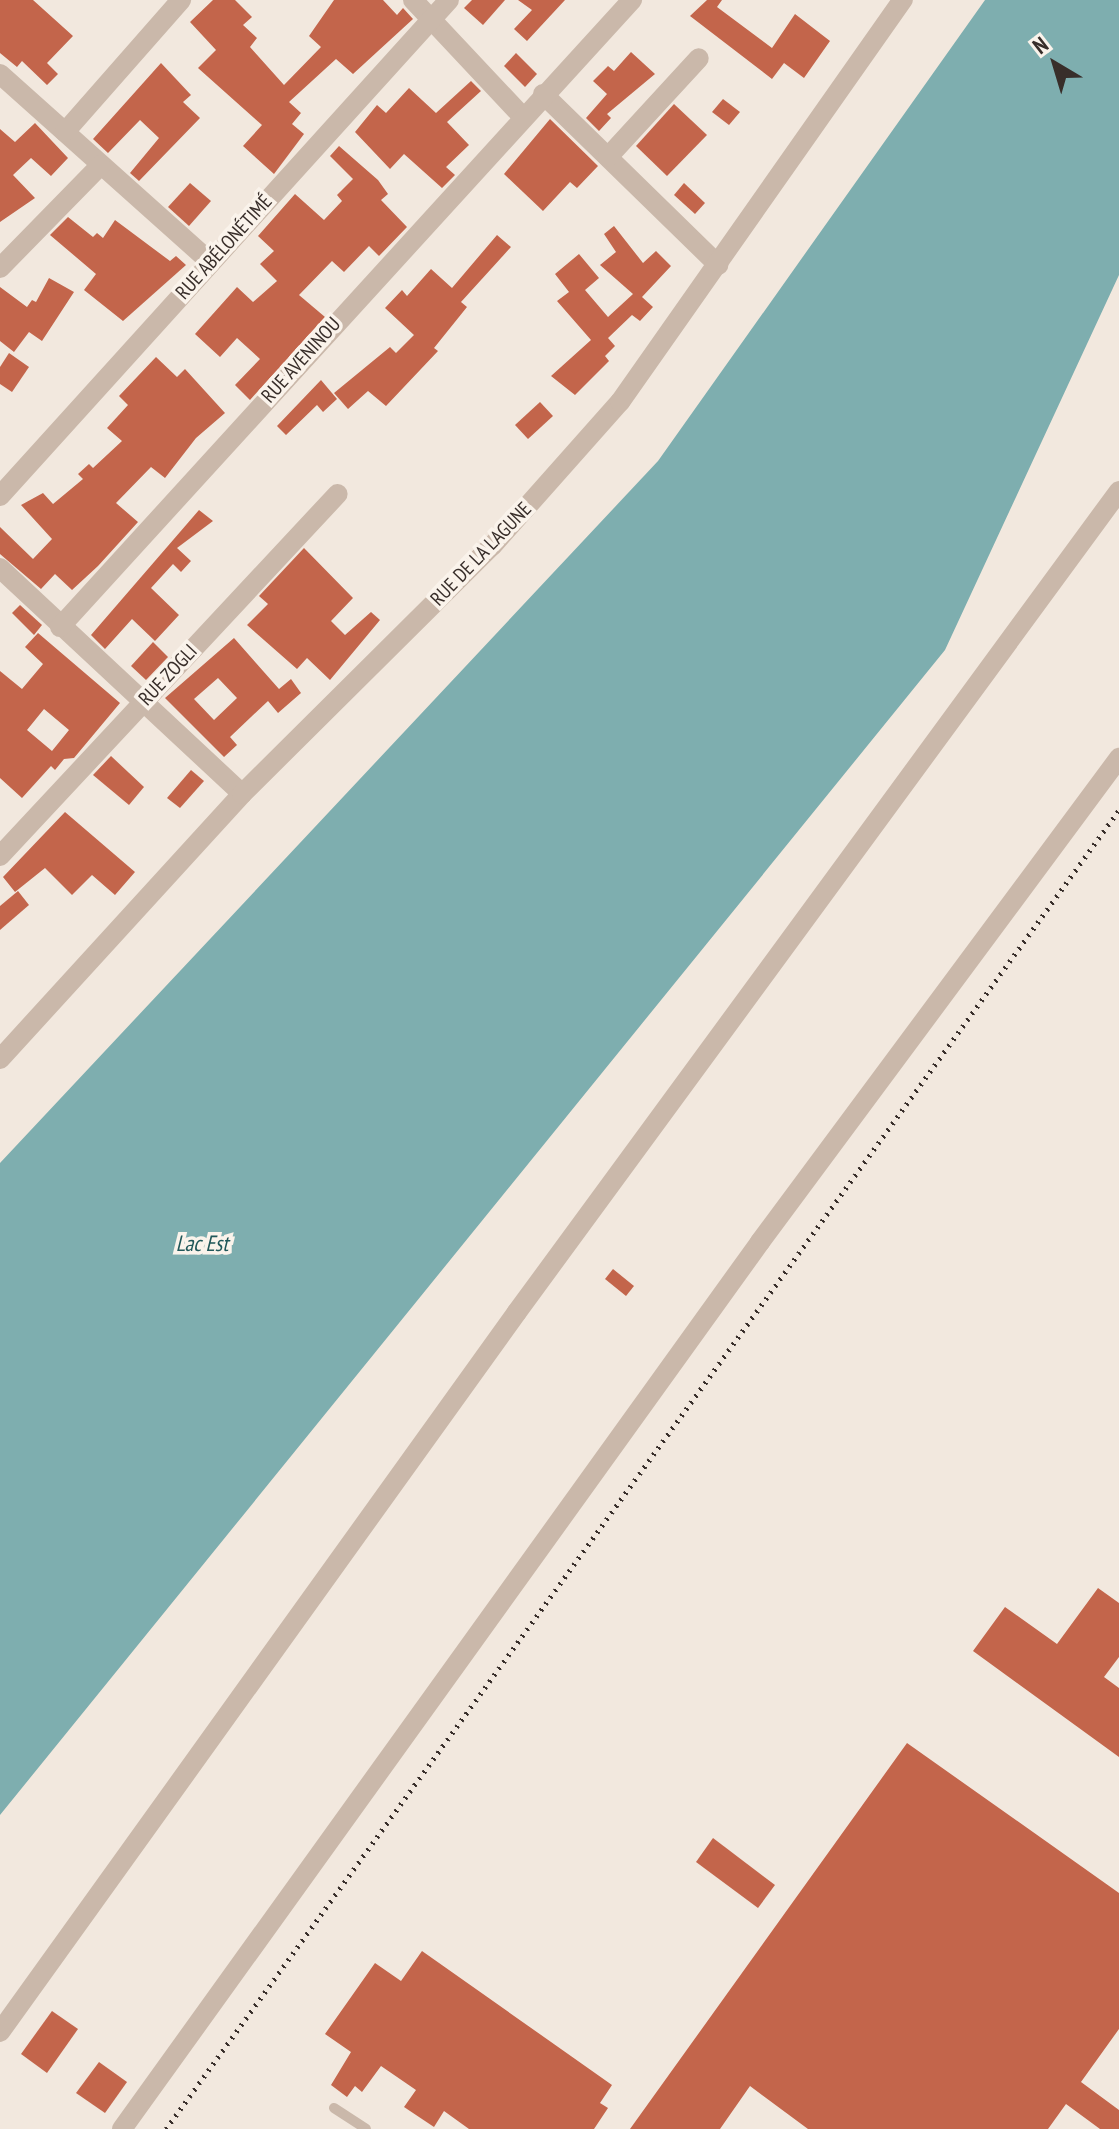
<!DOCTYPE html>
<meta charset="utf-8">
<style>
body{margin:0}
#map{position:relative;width:1119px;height:2129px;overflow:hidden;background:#f2e8de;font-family:"PT Sans Narrow",sans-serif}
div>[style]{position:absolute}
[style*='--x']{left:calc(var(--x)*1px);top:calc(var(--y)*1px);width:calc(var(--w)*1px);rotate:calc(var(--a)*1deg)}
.water>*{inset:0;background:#7eaeaf}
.building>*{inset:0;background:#c3654b}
.lane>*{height:10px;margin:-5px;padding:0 5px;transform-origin:5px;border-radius:5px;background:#cab8aa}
.street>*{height:20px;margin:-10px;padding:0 10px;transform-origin:10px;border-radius:10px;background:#cab8aa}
.rail>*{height:5px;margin-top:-2.5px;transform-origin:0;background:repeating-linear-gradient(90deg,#382e2a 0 2px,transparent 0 8px)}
span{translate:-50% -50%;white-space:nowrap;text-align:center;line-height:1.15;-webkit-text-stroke:7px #faf3eb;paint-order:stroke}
.street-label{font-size:20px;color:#382e2a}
.water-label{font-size:22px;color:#205759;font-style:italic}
.north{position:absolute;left:1015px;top:24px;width:80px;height:80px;-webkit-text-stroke:6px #faf3eb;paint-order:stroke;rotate:322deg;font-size:22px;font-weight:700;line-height:32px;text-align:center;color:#382e2a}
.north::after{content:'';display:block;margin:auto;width:28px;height:36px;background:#382e2a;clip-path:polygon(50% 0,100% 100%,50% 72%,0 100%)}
</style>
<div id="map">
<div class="water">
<div style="clip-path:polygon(985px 0,1119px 0,1119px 275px,945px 650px,0 1815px,0 1163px,658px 461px)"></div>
</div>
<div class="building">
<div style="clip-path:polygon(0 0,33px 0,73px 36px,47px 63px,58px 74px,47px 85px,22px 61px,17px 67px,0 53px)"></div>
<div style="clip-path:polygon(213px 0,235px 0,252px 17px,243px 25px,257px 38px,250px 47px,284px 85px,321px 47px,309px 36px,334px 0,383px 0,397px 15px,403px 8px,413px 19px,353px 74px,336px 59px,289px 102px,301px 113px,292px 124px,304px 134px,274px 174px,243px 146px,262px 125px,198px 68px,216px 50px,190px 22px)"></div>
<div style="clip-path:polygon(472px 0,505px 0,483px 25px,464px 8px)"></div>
<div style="clip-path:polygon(518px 0,565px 0,527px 41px,514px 29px,532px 10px)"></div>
<div style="clip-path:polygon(707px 0,722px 0,717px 7px,772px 48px,795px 14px,830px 41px,804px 78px,784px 63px,772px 79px,690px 16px)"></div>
<div style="clip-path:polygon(631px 52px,655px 74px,607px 114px,611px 118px,599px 131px,586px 118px,607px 94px,593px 81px,608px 66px,614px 71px)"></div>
<div style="clip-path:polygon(516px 53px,537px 74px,525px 87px,504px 66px)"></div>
<div style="clip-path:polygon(161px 63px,191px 95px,183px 102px,200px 118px,139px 181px,130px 173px,159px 138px,140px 120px,108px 153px,93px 139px)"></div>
<div style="clip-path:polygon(471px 81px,481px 91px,447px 122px,469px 145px,446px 167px,455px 175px,442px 188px,404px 154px,390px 169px,355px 132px,377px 105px,386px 113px,409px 88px,436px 113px)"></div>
<div style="clip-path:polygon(723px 99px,740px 112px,729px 125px,712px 112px)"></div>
<div style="clip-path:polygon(674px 104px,707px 135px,667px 176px,636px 146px)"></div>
<div style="clip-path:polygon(550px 119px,598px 166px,577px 188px,570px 182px,543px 211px,504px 174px)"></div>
<div style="clip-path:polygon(35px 123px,68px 158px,51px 176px,31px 158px,13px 175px,35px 198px,0 222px,0 129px,15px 142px)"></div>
<div style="clip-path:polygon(339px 146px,378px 180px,388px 194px,381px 200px,407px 227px,379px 256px,369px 246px,344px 272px,332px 261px,299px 295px,325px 317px,250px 400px,235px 385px,260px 359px,237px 338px,220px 357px,195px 334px,237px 287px,253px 302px,277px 281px,260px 264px,274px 251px,258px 236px,295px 194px,324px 220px,342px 201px,337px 195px,353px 179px,330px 156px)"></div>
<div style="clip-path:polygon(190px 183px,211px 201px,189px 226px,168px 207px)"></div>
<div style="clip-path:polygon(684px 183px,705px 203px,695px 214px,674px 195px)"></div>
<div style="clip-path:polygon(68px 217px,93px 237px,97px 233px,103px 238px,115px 220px,170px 261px,176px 256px,186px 265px,123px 321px,84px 290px,96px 274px,50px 235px)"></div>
<div style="clip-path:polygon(614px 226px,643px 263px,656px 251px,671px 266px,642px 297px,653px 307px,640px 321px,632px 315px,608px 338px,615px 346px,605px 356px,609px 361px,575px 395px,551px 376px,591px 340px,557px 301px,569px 292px,555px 274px,579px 254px,599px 278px,585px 290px,608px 317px,633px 294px,600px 265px,616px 252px,604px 234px)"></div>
<div style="clip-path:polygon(497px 235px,511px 247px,461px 302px,467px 307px,434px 348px,438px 351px,386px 406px,368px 391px,348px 409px,334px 393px,390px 347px,396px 353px,414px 335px,385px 308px,402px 290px,407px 296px,431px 269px,452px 288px)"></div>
<div style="clip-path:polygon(49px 278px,74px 292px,42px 341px,29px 332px,14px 352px,0 341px,0 287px,27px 307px,32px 300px,36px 302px)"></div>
<div style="clip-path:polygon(9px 353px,29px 367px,12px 392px,0 384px,0 367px)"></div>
<div style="clip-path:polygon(156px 357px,177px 377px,185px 369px,225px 413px,196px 438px,165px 478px,151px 467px,116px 503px,138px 522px,98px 566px,72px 590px,55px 574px,41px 589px,0 554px,0 527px,33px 559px,52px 539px,21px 505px,43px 493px,53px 504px,83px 479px,78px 474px,89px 464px,93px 468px,122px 441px,107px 428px,128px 405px,119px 396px)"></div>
<div style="clip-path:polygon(321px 380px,337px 399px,323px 412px,317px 405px,286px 435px,277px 426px)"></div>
<div style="clip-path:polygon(540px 402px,553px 416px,528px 439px,515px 425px)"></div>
<div style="clip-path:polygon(199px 510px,213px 521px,177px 548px,191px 561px,181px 572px,173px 564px,151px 588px,179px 615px,155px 641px,132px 619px,105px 649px,91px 635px)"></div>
<div style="clip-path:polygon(304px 548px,353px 598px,331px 621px,345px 635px,371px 612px,380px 620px,330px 680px,307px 658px,297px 669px,247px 625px,268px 604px,259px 596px)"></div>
<div style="clip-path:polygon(20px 605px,42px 625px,34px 635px,12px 613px)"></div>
<div style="clip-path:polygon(evenodd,38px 633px,120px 703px,74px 758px,64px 759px,55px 770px,51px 766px,22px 798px,0 778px,0 671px,22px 689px,43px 664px,25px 647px,38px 633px,44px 709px,69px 730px,52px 751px,27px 730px,44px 709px)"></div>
<div style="clip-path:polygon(evenodd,234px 638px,279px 689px,291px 679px,301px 693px,278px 713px,268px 701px,230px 737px,237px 745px,224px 757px,165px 698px,234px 638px,218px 678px,237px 698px,214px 720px,194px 699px,218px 678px)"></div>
<div style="clip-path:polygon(153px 642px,168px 657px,146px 680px,131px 666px)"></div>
<div style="clip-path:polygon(111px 756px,144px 787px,129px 805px,93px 775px)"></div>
<div style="clip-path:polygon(191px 770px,204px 781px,180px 808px,167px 798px)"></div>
<div style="clip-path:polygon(65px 812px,135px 872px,115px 895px,92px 875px,72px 895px,45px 868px,15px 892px,3px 877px)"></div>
<div style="clip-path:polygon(18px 891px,29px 905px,0 930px,0 906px)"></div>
<div style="clip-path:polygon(613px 1269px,634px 1286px,626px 1296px,605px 1279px)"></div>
<div style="clip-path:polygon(1098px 1588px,1119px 1603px,1119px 1657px,1104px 1677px,1119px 1688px,1119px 1757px,973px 1651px,1005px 1607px,1057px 1644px)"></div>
<div style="clip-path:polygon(907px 1743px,1119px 1893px,1119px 2029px,1081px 2082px,1119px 2110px,1119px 2129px,1100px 2129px,1066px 2104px,1048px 2129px,808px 2129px,750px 2086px,720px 2129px,630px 2129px)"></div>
<div style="clip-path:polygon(713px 1838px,775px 1885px,758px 1908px,696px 1862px)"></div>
<div style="clip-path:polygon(422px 1951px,612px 2085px,600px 2103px,608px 2108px,594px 2129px,469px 2129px,444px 2111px,434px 2127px,404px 2107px,416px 2090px,381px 2066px,362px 2092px,355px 2086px,347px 2097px,331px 2085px,351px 2052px,325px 2034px,375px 1963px,401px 1981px)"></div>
<div style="clip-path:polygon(52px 2011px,78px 2029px,47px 2073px,21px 2054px)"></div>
<div style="clip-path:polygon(99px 2062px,127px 2082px,105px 2113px,76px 2093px)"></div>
</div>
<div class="lane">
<div style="--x:334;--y:2108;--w:38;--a:33"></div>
</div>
<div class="street">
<div style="--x:413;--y:0;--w:159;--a:46.8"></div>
<div style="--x:0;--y:74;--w:282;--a:41.8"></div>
<div style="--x:543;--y:94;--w:245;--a:44.3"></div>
<div style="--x:65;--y:132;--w:176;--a:-48.7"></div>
<div style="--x:608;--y:157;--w:134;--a:-47.4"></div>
<div style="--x:0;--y:268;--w:144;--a:-45.6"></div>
<div style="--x:0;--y:496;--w:669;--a:-47.85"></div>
<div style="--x:0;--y:568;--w:331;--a:43"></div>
<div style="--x:60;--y:627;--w:849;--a:-47.63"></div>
<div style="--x:0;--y:856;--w:495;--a:-47"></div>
<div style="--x:0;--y:1059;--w:359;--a:-47.6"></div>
<div style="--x:242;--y:794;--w:352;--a:-44.8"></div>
<div style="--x:492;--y:546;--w:193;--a:-48.4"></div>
<div style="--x:620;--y:402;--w:492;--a:-54.9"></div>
<div style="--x:0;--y:2032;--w:886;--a:-54.32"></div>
<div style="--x:517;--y:1312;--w:1018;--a:-53.75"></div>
<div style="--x:122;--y:2129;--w:1093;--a:-54.27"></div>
<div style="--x:760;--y:1242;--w:603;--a:-53.43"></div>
</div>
<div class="rail">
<div style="--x:166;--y:2129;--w:1627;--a:-54.15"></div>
</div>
<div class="street-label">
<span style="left:224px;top:247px;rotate:-48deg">RUE ABÉLONÉTIMÉ</span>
<span style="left:301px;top:360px;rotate:-48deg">RUE AVENINOU</span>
<span style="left:481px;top:554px;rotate:-46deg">RUE DE LA LAGUNE</span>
<span style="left:168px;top:675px;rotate:-47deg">RUE ZOGLI</span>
</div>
<div class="water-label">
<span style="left:202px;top:1244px">Lac Est</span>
</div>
<div class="north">N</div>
</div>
